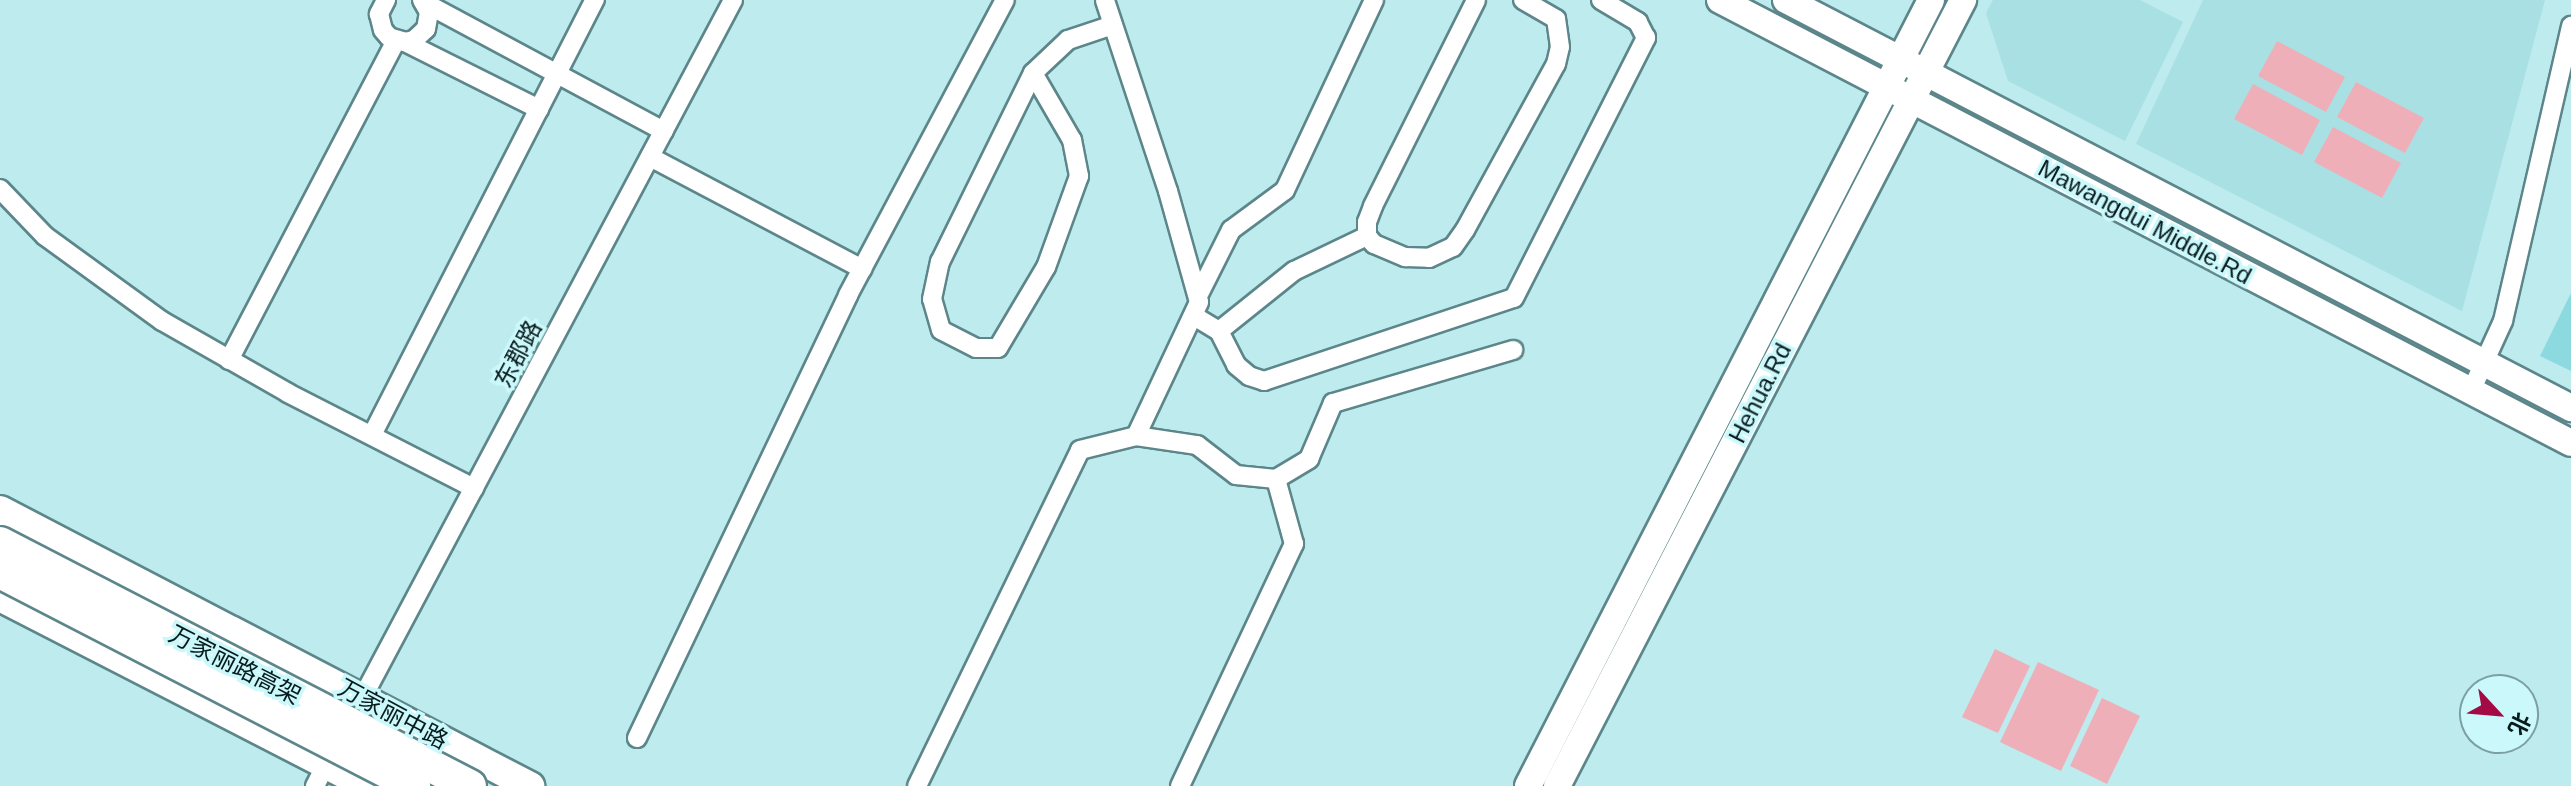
<!DOCTYPE html>
<meta charset="utf-8">
<style>
body{margin:0}
#map{position:relative;width:2571px;height:786px;overflow:hidden;background:#bdebee;font-family:Arial,"Noto Sans SC",sans-serif}
div>[style]{position:absolute}
[style*='--x']{left:calc(var(--x)*1px);top:calc(var(--y)*1px);width:calc(var(--w)*1px);rotate:calc(var(--a)*1deg)}
.built>*{inset:0;background:#a9e0e4}
.green>*{inset:0;background:#efafb9}
.building>*{inset:0;background:#8cdae0}
.roads{filter:drop-shadow(2px 0 #5c868a) drop-shadow(-2px 0 #5c868a) drop-shadow(0 2px #5c868a) drop-shadow(0 -2px #5c868a)}
.street>*{height:18px;margin:-9px;padding:0 9px;transform-origin:9px;border-radius:9px;background:#fff}
.secondary>*{height:26px;margin:-13px;padding:0 13px;transform-origin:13px;border-radius:13px;background:#fff}
.primary>*{height:28px;margin:-14px;padding:0 14px;transform-origin:14px;border-radius:14px;background:#fff}
.bridges{filter:drop-shadow(2px 0 #5c868a) drop-shadow(-2px 0 #5c868a) drop-shadow(0 2px #5c868a) drop-shadow(0 -2px #5c868a)}
.highway-bridge>*{height:32px;margin:-16px;padding:0 16px;transform-origin:16px;border-radius:16px;background:#fff}
span{translate:-50% -50%;white-space:nowrap;text-align:center;line-height:1.15;-webkit-text-stroke:7px #caf8fb;paint-order:stroke}
.street-label{font-size:24px;color:#091a1c}
.north{position:absolute;left:2459px;top:674px;width:80px;height:80px;box-sizing:border-box;background:#caf8fb;border:2px solid #7d9fa2;border-radius:50%;rotate:116deg;font-size:22px;font-weight:700;line-height:32px;text-align:center;color:#091a1c}
.north::after{content:'';display:block;margin:auto;width:28px;height:36px;background:#a40a43;clip-path:polygon(50% 0,100% 100%,50% 72%,0 100%)}
</style>
<div id="map">
<div class="built">
<div style="clip-path:polygon(1993px 0,2140px 0,2183px 22px,2125px 141px,2008px 81px,1986px 13px)"></div>
<div style="clip-path:polygon(2203px 0,2545px 0,2462px 311px,2136px 144px)"></div>
</div>
<div class="green">
<div style="clip-path:polygon(2277px 41px,2345px 77px,2326px 112px,2258px 76px)"></div>
<div style="clip-path:polygon(2356px 82px,2424px 118px,2405px 153px,2337px 117px)"></div>
<div style="clip-path:polygon(2253px 84px,2320px 120px,2302px 155px,2234px 119px)"></div>
<div style="clip-path:polygon(2333px 127px,2401px 163px,2382px 198px,2314px 162px)"></div>
<div style="clip-path:polygon(1995px 649px,2030px 666px,1998px 733px,1962px 717px)"></div>
<div style="clip-path:polygon(2038px 662px,2099px 690px,2061px 771px,2000px 742px)"></div>
<div style="clip-path:polygon(2102px 698px,2140px 716px,2107px 784px,2070px 766px)"></div>
</div>
<div class="building">
<div style="clip-path:polygon(2571px 293px,2571px 371px,2540px 356px)"></div>
</div>
<div class="roads">
<div class="street">
<div style="--x:386;--y:0;--w:16;--a:117"></div>
<div style="--x:379;--y:14;--w:16;--a:76"></div>
<div style="--x:383;--y:30;--w:9;--a:49"></div>
<div style="--x:389;--y:37;--w:17;--a:17"></div>
<div style="--x:405;--y:42;--w:9;--a:-13"></div>
<div style="--x:414;--y:40;--w:16;--a:-43"></div>
<div style="--x:426;--y:29;--w:17;--a:-80"></div>
<div style="--x:429;--y:12;--w:14;--a:-120"></div>
<div style="--x:425;--y:3;--w:271;--a:28.2"></div>
<div style="--x:405;--y:42;--w:150;--a:26.6"></div>
<div style="--x:1033;--y:73;--w:78;--a:59.8"></div>
<div style="--x:1072;--y:140;--w:37;--a:79"></div>
<div style="--x:1079;--y:176;--w:97;--a:109.9"></div>
<div style="--x:1046;--y:267;--w:94;--a:120.7"></div>
<div style="--x:998;--y:348;--w:22;--a:180"></div>
<div style="--x:976;--y:348;--w:39;--a:-153"></div>
<div style="--x:941;--y:330;--w:32;--a:-106"></div>
<div style="--x:932;--y:299;--w:38;--a:-78"></div>
<div style="--x:940;--y:262;--w:211;--a:-63.8"></div>
<div style="--x:1033;--y:73;--w:48;--a:-43.3"></div>
<div style="--x:1068;--y:40;--w:47;--a:-18.4"></div>
<div style="--x:650;--y:157;--w:240;--a:27.8"></div>
<div style="--x:0;--y:189;--w:65;--a:46.2"></div>
<div style="--x:45;--y:236;--w:145;--a:36"></div>
<div style="--x:162;--y:321;--w:145;--a:29.7"></div>
<div style="--x:288;--y:393;--w:209;--a:27.1"></div>
<div style="--x:1367;--y:236;--w:11;--a:49"></div>
<div style="--x:1374;--y:244;--w:34;--a:23"></div>
<div style="--x:1405;--y:257;--w:24;--a:2"></div>
<div style="--x:1429;--y:258;--w:26;--a:-25"></div>
<div style="--x:1453;--y:247;--w:21;--a:-55"></div>
<div style="--x:1465;--y:230;--w:189;--a:-61.3"></div>
<div style="--x:1556;--y:64;--w:17;--a:-77"></div>
<div style="--x:1560;--y:47;--w:28;--a:-98"></div>
<div style="--x:1556;--y:19;--w:38;--a:-150"></div>
<div style="--x:1199;--y:294;--w:72;--a:-63.4"></div>
<div style="--x:1231;--y:230;--w:67;--a:-36.5"></div>
<div style="--x:1285;--y:190;--w:210;--a:-64.9"></div>
<div style="--x:1194;--y:316;--w:29;--a:31"></div>
<div style="--x:1219;--y:331;--w:38;--a:63"></div>
<div style="--x:1236;--y:365;--w:17;--a:40"></div>
<div style="--x:1249;--y:376;--w:16;--a:18"></div>
<div style="--x:1264;--y:381;--w:263;--a:-18.4"></div>
<div style="--x:1514;--y:298;--w:292;--a:-63.1"></div>
<div style="--x:1646;--y:38;--w:18;--a:-117"></div>
<div style="--x:1638;--y:22;--w:43;--a:-149.3"></div>
<div style="--x:1219;--y:331;--w:96;--a:-38.7"></div>
<div style="--x:1294;--y:271;--w:81;--a:-25.6"></div>
<div style="--x:1367;--y:236;--w:14;--a:-90"></div>
<div style="--x:1367;--y:222;--w:17;--a:-69"></div>
<div style="--x:1373;--y:206;--w:230;--a:-63.4"></div>
<div style="--x:229;--y:360;--w:360;--a:-62.4"></div>
<div style="--x:2471;--y:391;--w:77;--a:-65.4"></div>
<div style="--x:2503;--y:321;--w:303;--a:-77"></div>
<div style="--x:373;--y:433;--w:487;--a:-62.9"></div>
<div style="--x:1136;--y:436;--w:62;--a:8.4"></div>
<div style="--x:1197;--y:445;--w:49;--a:37.6"></div>
<div style="--x:1236;--y:475;--w:40;--a:5.7"></div>
<div style="--x:1276;--y:479;--w:39;--a:-31"></div>
<div style="--x:1309;--y:459;--w:61;--a:-66.8"></div>
<div style="--x:1333;--y:403;--w:188;--a:-16.4"></div>
<div style="--x:358;--y:706;--w:799;--a:-62.02"></div>
<div style="--x:637;--y:738;--w:491;--a:-64.5"></div>
<div style="--x:848;--y:295;--w:334;--a:-62"></div>
<div style="--x:315;--y:786;--w:33;--a:-63"></div>
<div style="--x:917;--y:786;--w:373;--a:-64.1"></div>
<div style="--x:1080;--y:450;--w:58;--a:-14"></div>
<div style="--x:1136;--y:436;--w:148;--a:-64.8"></div>
<div style="--x:1199;--y:302;--w:115;--a:-105.6"></div>
<div style="--x:1168;--y:191;--w:201;--a:-108.3"></div>
<div style="--x:1180;--y:786;--w:268;--a:-64.8"></div>
<div style="--x:1294;--y:544;--w:67;--a:-105.5"></div>
</div>
<div class="secondary">
<div style="--x:1720;--y:0;--w:959;--a:27.5"></div>
<div style="--x:1786;--y:0;--w:885;--a:27.46"></div>
<div style="--x:1528;--y:786;--w:883;--a:-62.85"></div>
<div style="--x:1557;--y:786;--w:885;--a:-62.68"></div>
</div>
<div class="primary">
<div style="--x:0;--y:510;--w:598;--a:27.51"></div>
<div style="--x:0;--y:597;--w:414;--a:27.2"></div>
</div>
</div>
<div class="bridges">
<div class="highway-bridge">
<div style="--x:0;--y:543;--w:529;--a:27.34"></div>
<div style="--x:0;--y:572;--w:466;--a:27.3"></div>
</div>
</div>
<div class="street-label">
<span style="left:2145px;top:222px;rotate:28deg">Mawangdui Middle.Rd</span>
<span style="left:518px;top:354px;rotate:-62deg">东郡路</span>
<span style="left:1760px;top:393px;rotate:-63deg">Hehua.Rd</span>
<span style="left:235px;top:665px;rotate:27deg">万家丽路高架</span>
<span style="left:393px;top:714px;rotate:28deg">万家丽中路</span>
</div>
<div class="north">北</div>
</div>
